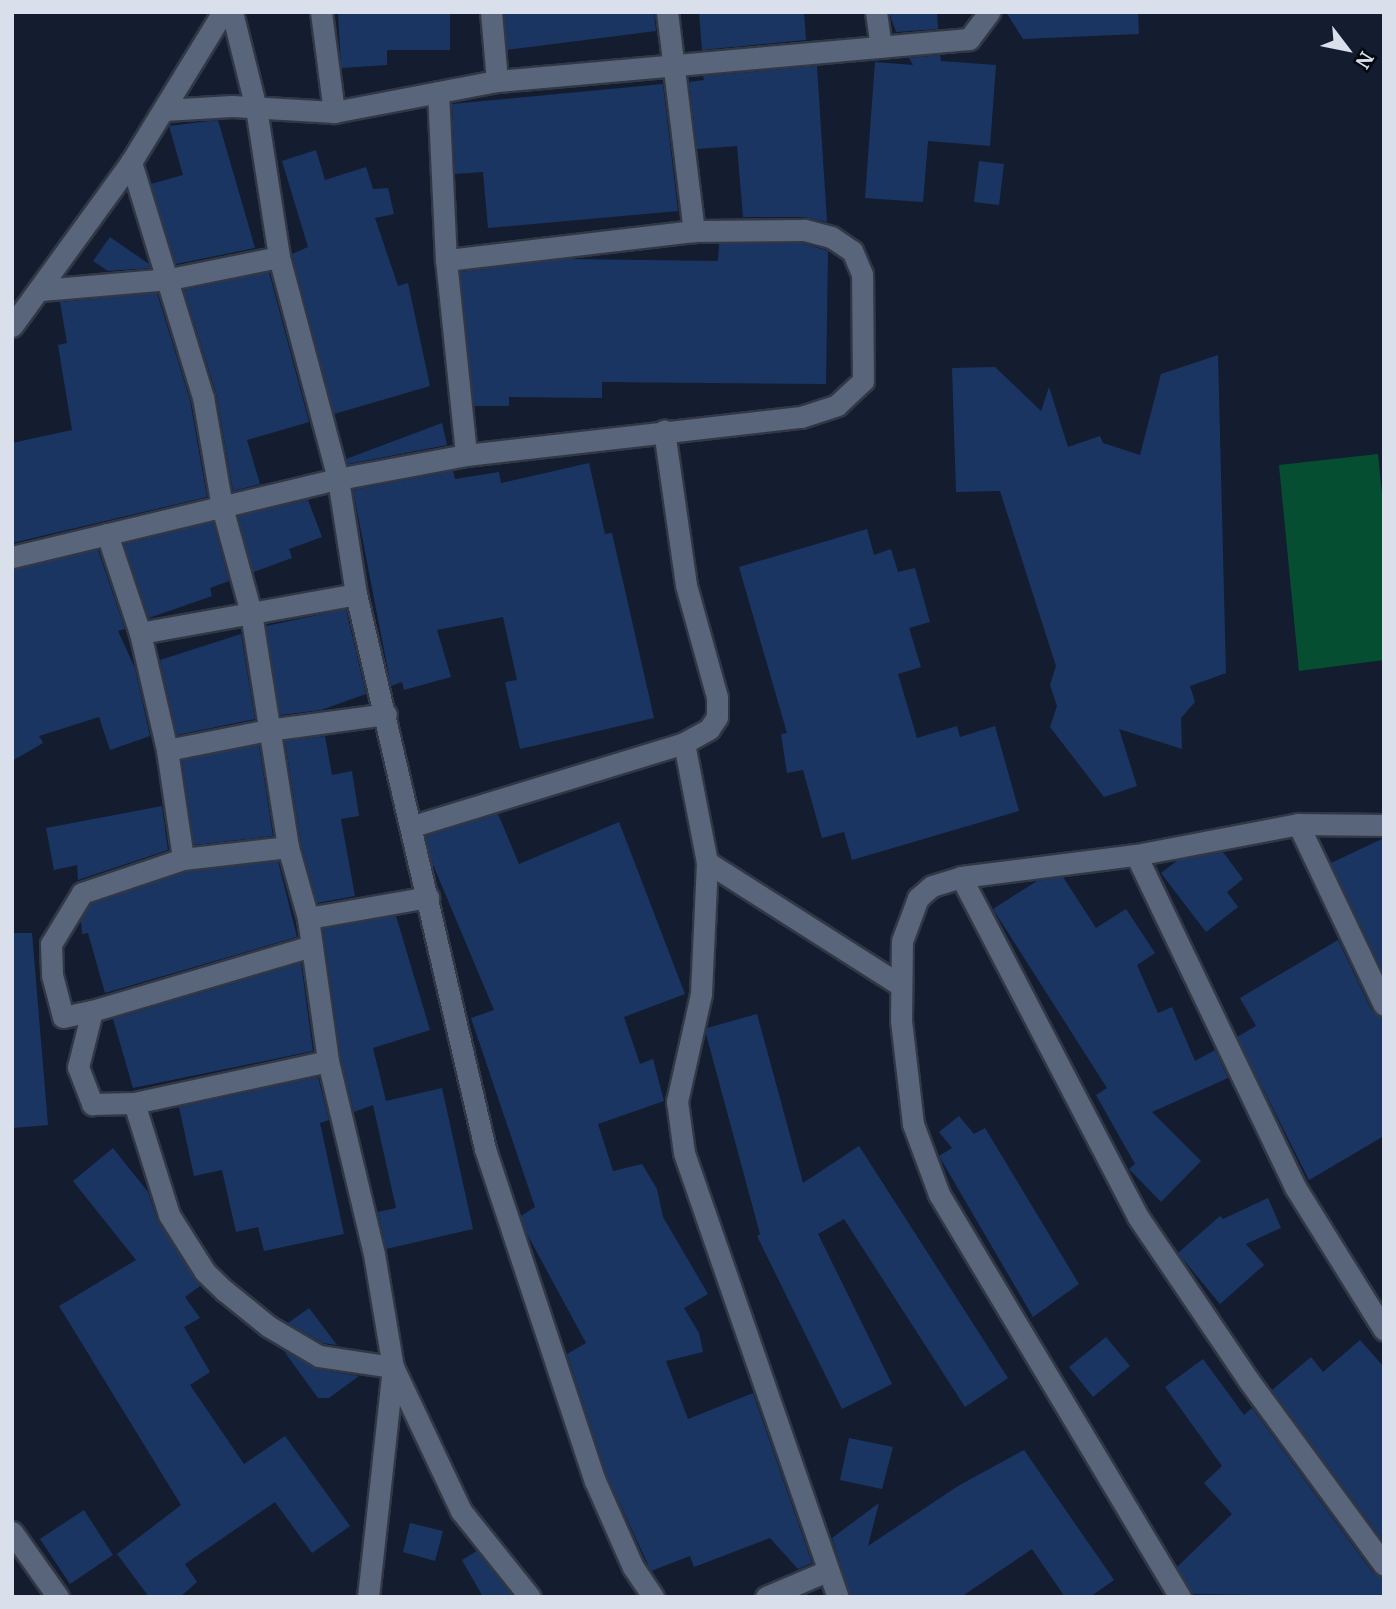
<!DOCTYPE html>
<style>
body{margin:0}
#map{position:relative;width:1396px;height:1609px;overflow:hidden;background:#131d2f;font-family:Merriweather,serif}
div>[style]{position:absolute}
[style*='--x']{left:calc(var(--x)*1px);top:calc(var(--y)*1px);width:calc(var(--w)*1px);rotate:calc(var(--a)*1deg)}
.green>*{inset:0;background:#064e32}
.building>*{inset:0;background:#1b3563}
.roads{filter:drop-shadow(2px 0 #313745) drop-shadow(-2px 0 #313745) drop-shadow(0 2px #313745) drop-shadow(0 -2px #313745)}
.street>*{height:21px;margin:-10.5px;padding:0 10.5px;transform-origin:10.5px;border-radius:10.5px;background:#58657a}
span{translate:-50% -50%;white-space:nowrap;text-align:center;line-height:1.15;-webkit-text-stroke:6px #04080f;paint-order:stroke}
.frame{position:absolute;inset:0;border:14px solid #d9e0ec;pointer-events:none}
.north{position:absolute;left:1312px;top:14px;width:70px;height:70px;-webkit-text-stroke:5px #04080f;paint-order:stroke;rotate:122deg;font-size:19px;font-weight:700;line-height:28px;text-align:center;color:#d9e0ec}
.north::after{content:'';display:block;margin:auto;width:24px;height:32px;background:#d9e0ec;clip-path:polygon(50% 0,100% 100%,50% 72%,0 100%)}
</style>
<div id="map">
<div class="green">
<div style="clip-path:polygon(1378px 454px,1384px 514px,1384px 660px,1299px 671px,1279px 465px)"></div>
</div>
<div class="building">
<div style="clip-path:polygon(338px 12px,450px 12px,450px 50px,387px 50px,387px 65px,341px 68px)"></div>
<div style="clip-path:polygon(504px 12px,654px 12px,656px 31px,507px 50px)"></div>
<div style="clip-path:polygon(699px 12px,804px 12px,806px 40px,702px 50px)"></div>
<div style="clip-path:polygon(889px 12px,937px 12px,938px 29px,896px 32px)"></div>
<div style="clip-path:polygon(1006px 12px,1138px 12px,1139px 34px,1023px 39px)"></div>
<div style="clip-path:polygon(940px 55px,941px 61px,996px 65px,990px 146px,928px 141px,923px 202px,865px 198px,875px 62px,913px 65px,909px 58px)"></div>
<div style="clip-path:polygon(817px 66px,827px 222px,804px 217px,743px 217px,737px 146px,697px 149px,689px 82px,704px 80px,703px 76px)"></div>
<div style="clip-path:polygon(663px 84px,678px 211px,488px 228px,483px 172px,455px 174px,452px 104px)"></div>
<div style="clip-path:polygon(218px 120px,255px 248px,176px 264px,151px 184px,183px 175px,169px 126px)"></div>
<div style="clip-path:polygon(316px 150px,325px 180px,366px 167px,373px 189px,388px 188px,394px 214px,375px 218px,398px 286px,408px 283px,430px 386px,334px 414px,292px 254px,308px 247px,282px 161px)"></div>
<div style="clip-path:polygon(979px 161px,1004px 164px,999px 205px,974px 202px)"></div>
<div style="clip-path:polygon(110px 237px,149px 264px,150px 268px,108px 271px,93px 261px)"></div>
<div style="clip-path:polygon(802px 243px,828px 251px,826px 384px,602px 382px,602px 398px,509px 397px,509px 406px,474px 406px,460px 272px,564px 259px,718px 261px,719px 244px)"></div>
<div style="clip-path:polygon(269px 272px,309px 422px,247px 440px,260px 484px,233px 491px,216px 393px,184px 290px)"></div>
<div style="clip-path:polygon(157px 293px,190px 400px,207px 497px,12px 543px,12px 443px,72px 430px,58px 345px,67px 343px,60px 302px)"></div>
<div style="clip-path:polygon(1218px 355px,1226px 673px,1190px 686px,1195px 702px,1181px 718px,1182px 749px,1119px 729px,1137px 786px,1104px 797px,1050px 727px,1057px 706px,1050px 685px,1056px 666px,1000px 491px,956px 492px,952px 368px,995px 367px,1041px 411px,1049px 387px,1068px 447px,1100px 436px,1103px 443px,1140px 455px,1161px 374px)"></div>
<div style="clip-path:polygon(442px 423px,447px 445px,348px 464px,346px 459px)"></div>
<div style="clip-path:polygon(589px 463px,605px 534px,612px 533px,654px 718px,520px 749px,505px 682px,517px 680px,503px 617px,437px 630px,451px 677px,404px 690px,402px 682px,391px 686px,353px 490px,453px 471px,455px 479px,499px 472px,501px 483px)"></div>
<div style="clip-path:polygon(308px 500px,322px 537px,289px 549px,292px 558px,253px 572px,238px 516px)"></div>
<div style="clip-path:polygon(213px 522px,229px 581px,210px 588px,212px 596px,149px 618px,124px 544px)"></div>
<div style="clip-path:polygon(867px 529px,874px 555px,891px 549px,898px 572px,915px 568px,930px 622px,909px 628px,921px 667px,898px 674px,917px 738px,957px 726px,960px 737px,995px 726px,1019px 811px,852px 860px,844px 832px,822px 838px,803px 770px,787px 773px,781px 734px,787px 733px,739px 567px)"></div>
<div style="clip-path:polygon(98px 550px,125px 629px,118px 631px,135px 668px,150px 736px,110px 750px,99px 717px,39px 736px,43px 743px,12px 761px,12px 570px)"></div>
<div style="clip-path:polygon(346px 609px,366px 694px,321px 710px,280px 715px,266px 626px)"></div>
<div style="clip-path:polygon(241px 634px,255px 719px,177px 735px,160px 660px)"></div>
<div style="clip-path:polygon(325px 736px,332px 775px,352px 771px,359px 816px,341px 819px,355px 896px,317px 903px,301px 844px,285px 741px)"></div>
<div style="clip-path:polygon(259px 745px,273px 836px,194px 845px,182px 760px)"></div>
<div style="clip-path:polygon(162px 806px,168px 850px,78px 880px,77px 865px,54px 870px,46px 828px)"></div>
<div style="clip-path:polygon(498px 814px,519px 864px,619px 822px,685px 994px,624px 1017px,640px 1064px,653px 1059px,664px 1101px,598px 1124px,613px 1171px,642px 1164px,657px 1189px,663px 1217px,708px 1294px,684px 1308px,699px 1333px,703px 1352px,666px 1361px,688px 1419px,753px 1393px,812px 1563px,798px 1569px,770px 1538px,694px 1567px,690px 1556px,651px 1571px,607px 1476px,567px 1354px,586px 1343px,526px 1232px,521px 1216px,535px 1207px,471px 1018px,494px 1010px,431px 860px,426px 836px)"></div>
<div style="clip-path:polygon(1384px 838px,1384px 974px,1331px 863px)"></div>
<div style="clip-path:polygon(1223px 852px,1243px 879px,1227px 892px,1238px 907px,1206px 932px,1161px 873px,1178px 860px)"></div>
<div style="clip-path:polygon(278px 861px,297px 937px,105px 993px,88px 933px,82px 934px,81px 920px,91px 904px,186px 872px)"></div>
<div style="clip-path:polygon(1063px 877px,1096px 928px,1126px 909px,1155px 953px,1137px 965px,1158px 1013px,1172px 1007px,1195px 1061px,1215px 1050px,1228px 1078px,1152px 1112px,1201px 1161px,1161px 1202px,1129px 1169px,1135px 1164px,1096px 1095px,1107px 1088px,993px 909px,1037px 881px)"></div>
<div style="clip-path:polygon(396px 916px,430px 1030px,373px 1048px,386px 1101px,442px 1088px,473px 1229px,386px 1249px,378px 1212px,396px 1208px,373px 1105px,354px 1112px,341px 1059px,323px 929px)"></div>
<div style="clip-path:polygon(12px 933px,32px 933px,48px 1125px,12px 1128px)"></div>
<div style="clip-path:polygon(1338px 940px,1372px 1011px,1384px 1018px,1384px 1136px,1309px 1180px,1237px 1037px,1256px 1026px,1240px 998px)"></div>
<div style="clip-path:polygon(301px 963px,313px 1051px,133px 1088px,113px 1019px)"></div>
<div style="clip-path:polygon(757px 1014px,803px 1183px,859px 1146px,1008px 1378px,965px 1407px,844px 1219px,818px 1234px,892px 1384px,842px 1409px,757px 1236px,760px 1234px,706px 1034px,707px 1028px)"></div>
<div style="clip-path:polygon(318px 1077px,329px 1120px,320px 1123px,344px 1234px,264px 1251px,258px 1227px,236px 1232px,222px 1170px,194px 1176px,179px 1107px)"></div>
<div style="clip-path:polygon(959px 1116px,974px 1134px,985px 1128px,1079px 1284px,1033px 1317px,939px 1156px,952px 1148px,939px 1132px)"></div>
<div style="clip-path:polygon(113px 1148px,148px 1192px,158px 1222px,200px 1286px,185px 1297px,200px 1318px,184px 1327px,210px 1372px,190px 1385px,244px 1464px,285px 1436px,350px 1526px,312px 1553px,275px 1502px,185px 1564px,197px 1582px,180px 1597px,149px 1597px,117px 1554px,181px 1505px,59px 1306px,136px 1260px,73px 1181px)"></div>
<div style="clip-path:polygon(1268px 1198px,1281px 1228px,1246px 1244px,1264px 1265px,1220px 1304px,1178px 1253px,1220px 1216px,1223px 1219px)"></div>
<div style="clip-path:polygon(309px 1308px,337px 1345px,323px 1343px,288px 1323px)"></div>
<div style="clip-path:polygon(1106px 1337px,1130px 1366px,1093px 1397px,1069px 1367px)"></div>
<div style="clip-path:polygon(1360px 1340px,1384px 1367px,1384px 1542px,1272px 1390px,1311px 1357px,1323px 1372px)"></div>
<div style="clip-path:polygon(284px 1351px,317px 1369px,359px 1376px,329px 1398px,318px 1398px)"></div>
<div style="clip-path:polygon(1203px 1359px,1244px 1415px,1252px 1408px,1373px 1573px,1384px 1578px,1384px 1597px,1192px 1594px,1177px 1567px,1232px 1514px,1204px 1483px,1222px 1466px,1165px 1387px)"></div>
<div style="clip-path:polygon(849px 1438px,893px 1447px,882px 1489px,840px 1480px)"></div>
<div style="clip-path:polygon(1024px 1450px,1114px 1580px,1090px 1597px,1065px 1597px,1032px 1549px,961px 1597px,851px 1597px,832px 1538px,879px 1503px,868px 1546px,958px 1486px)"></div>
<div style="clip-path:polygon(84px 1510px,113px 1555px,70px 1584px,40px 1539px)"></div>
<div style="clip-path:polygon(410px 1523px,443px 1531px,435px 1561px,403px 1552px)"></div>
<div style="clip-path:polygon(477px 1551px,513px 1597px,483px 1597px,462px 1560px)"></div>
</div>
<div class="roads">
<div class="street">
<div style="--x:232;--y:12;--w:99;--a:76"></div>
<div style="--x:256;--y:108;--w:151;--a:81.2"></div>
<div style="--x:279;--y:257;--w:230;--a:75.1"></div>
<div style="--x:338;--y:479;--w:116;--a:81.1"></div>
<div style="--x:356;--y:594;--w:570;--a:76.91"></div>
<div style="--x:485;--y:1149;--w:350;--a:71.7"></div>
<div style="--x:595;--y:1481;--w:94;--a:66.2"></div>
<div style="--x:633;--y:1567;--w:36;--a:56"></div>
<div style="--x:321;--y:12;--w:101;--a:82.6"></div>
<div style="--x:491;--y:12;--w:69;--a:85"></div>
<div style="--x:667;--y:12;--w:221;--a:83"></div>
<div style="--x:876;--y:12;--w:35;--a:82"></div>
<div style="--x:438;--y:92;--w:168;--a:87.3"></div>
<div style="--x:446;--y:260;--w:196;--a:84.1"></div>
<div style="--x:164;--y:110;--w:68;--a:-3.4"></div>
<div style="--x:232;--y:106;--w:102;--a:3.4"></div>
<div style="--x:334;--y:112;--w:166;--a:-10.8"></div>
<div style="--x:497;--y:81;--w:474;--a:-5.1"></div>
<div style="--x:969;--y:39;--w:34;--a:-53"></div>
<div style="--x:131;--y:162;--w:246;--a:73"></div>
<div style="--x:203;--y:397;--w:112;--a:80.2"></div>
<div style="--x:222;--y:507;--w:110;--a:74.7"></div>
<div style="--x:251;--y:613;--w:237;--a:81"></div>
<div style="--x:288;--y:847;--w:74;--a:74.3"></div>
<div style="--x:308;--y:918;--w:144;--a:82"></div>
<div style="--x:328;--y:1061;--w:198;--a:76.6"></div>
<div style="--x:374;--y:1254;--w:115;--a:80.5"></div>
<div style="--x:393;--y:1367;--w:231;--a:96.2"></div>
<div style="--x:41;--y:290;--w:129;--a:-4.9"></div>
<div style="--x:170;--y:279;--w:111;--a:-11.4"></div>
<div style="--x:12;--y:326;--w:203;--a:-54"></div>
<div style="--x:131;--y:162;--w:176;--a:-58.5"></div>
<div style="--x:107;--y:534;--w:104;--a:71.6"></div>
<div style="--x:140;--y:633;--w:120;--a:77"></div>
<div style="--x:167;--y:750;--w:110;--a:81.6"></div>
<div style="--x:183;--y:859;--w:106;--a:-6.5"></div>
<div style="--x:12;--y:557;--w:335;--a:-13.5"></div>
<div style="--x:338;--y:479;--w:130;--a:-10.6"></div>
<div style="--x:466;--y:455;--w:337;--a:-6.5"></div>
<div style="--x:801;--y:417;--w:38;--a:-18"></div>
<div style="--x:837;--y:405;--w:35;--a:-43"></div>
<div style="--x:863;--y:381;--w:107;--a:-90.5"></div>
<div style="--x:862;--y:274;--w:25;--a:-113"></div>
<div style="--x:852;--y:251;--w:25;--a:-146"></div>
<div style="--x:831;--y:237;--w:28;--a:-165"></div>
<div style="--x:804;--y:230;--w:110;--a:179.5"></div>
<div style="--x:694;--y:231;--w:250;--a:173.3"></div>
<div style="--x:140;--y:633;--w:219;--a:-10.2"></div>
<div style="--x:684;--y:743;--w:121;--a:79.1"></div>
<div style="--x:707;--y:862;--w:132;--a:92.6"></div>
<div style="--x:701;--y:994;--w:110;--a:102.6"></div>
<div style="--x:677;--y:1101;--w:52;--a:82.3"></div>
<div style="--x:684;--y:1153;--w:470;--a:70.9"></div>
<div style="--x:167;--y:750;--w:103;--a:-11.2"></div>
<div style="--x:268;--y:730;--w:119;--a:-7.7"></div>
<div style="--x:1298;--y:824;--w:200;--a:64.6"></div>
<div style="--x:413;--y:826;--w:283;--a:-17"></div>
<div style="--x:684;--y:743;--w:29;--a:-29"></div>
<div style="--x:709;--y:729;--w:14;--a:-56"></div>
<div style="--x:717;--y:717;--w:20;--a:-90"></div>
<div style="--x:717;--y:697;--w:116;--a:-105.5"></div>
<div style="--x:686;--y:585;--w:156;--a:-98.1"></div>
<div style="--x:1136;--y:855;--w:368;--a:64.4"></div>
<div style="--x:1295;--y:1187;--w:168;--a:58.1"></div>
<div style="--x:183;--y:859;--w:107;--a:161.4"></div>
<div style="--x:82;--y:893;--w:60;--a:121.3"></div>
<div style="--x:51;--y:944;--w:31;--a:88"></div>
<div style="--x:52;--y:975;--w:43;--a:75.3"></div>
<div style="--x:63;--y:1017;--w:30;--a:-12"></div>
<div style="--x:92;--y:1011;--w:58;--a:104"></div>
<div style="--x:78;--y:1067;--w:40;--a:69"></div>
<div style="--x:92;--y:1104;--w:42;--a:-1.4"></div>
<div style="--x:134;--y:1103;--w:117;--a:72.6"></div>
<div style="--x:169;--y:1215;--w:67;--a:57.7"></div>
<div style="--x:205;--y:1272;--w:28;--a:44"></div>
<div style="--x:225;--y:1291;--w:55;--a:39.1"></div>
<div style="--x:268;--y:1326;--w:59;--a:30.5"></div>
<div style="--x:319;--y:1356;--w:75;--a:8.5"></div>
<div style="--x:393;--y:1367;--w:159;--a:64.7"></div>
<div style="--x:461;--y:1511;--w:110;--a:51.3"></div>
<div style="--x:707;--y:862;--w:229;--a:32.5"></div>
<div style="--x:961;--y:877;--w:383;--a:62.5"></div>
<div style="--x:1138;--y:1217;--w:198;--a:55.9"></div>
<div style="--x:1249;--y:1381;--w:228;--a:53.7"></div>
<div style="--x:308;--y:918;--w:122;--a:-9.9"></div>
<div style="--x:92;--y:1011;--w:229;--a:-16.5"></div>
<div style="--x:134;--y:1103;--w:198;--a:-12.2"></div>
<div style="--x:12;--y:1532;--w:80;--a:54.7"></div>
<div style="--x:766;--y:1597;--w:66;--a:-23.1"></div>
<div style="--x:1180;--y:1597;--w:470;--a:-120.9"></div>
<div style="--x:939;--y:1194;--w:75;--a:-110.4"></div>
<div style="--x:913;--y:1124;--w:104;--a:-96.6"></div>
<div style="--x:901;--y:1021;--w:80;--a:-89.3"></div>
<div style="--x:902;--y:941;--w:46;--a:-69.6"></div>
<div style="--x:918;--y:898;--w:18;--a:-41"></div>
<div style="--x:932;--y:886;--w:30;--a:-17"></div>
<div style="--x:961;--y:877;--w:176;--a:-7.2"></div>
<div style="--x:1136;--y:855;--w:165;--a:-10.8"></div>
<div style="--x:1298;--y:824;--w:86;--a:0.7"></div>
</div>
</div>
<div class="frame"></div>
<div class="north">N</div>
</div>
